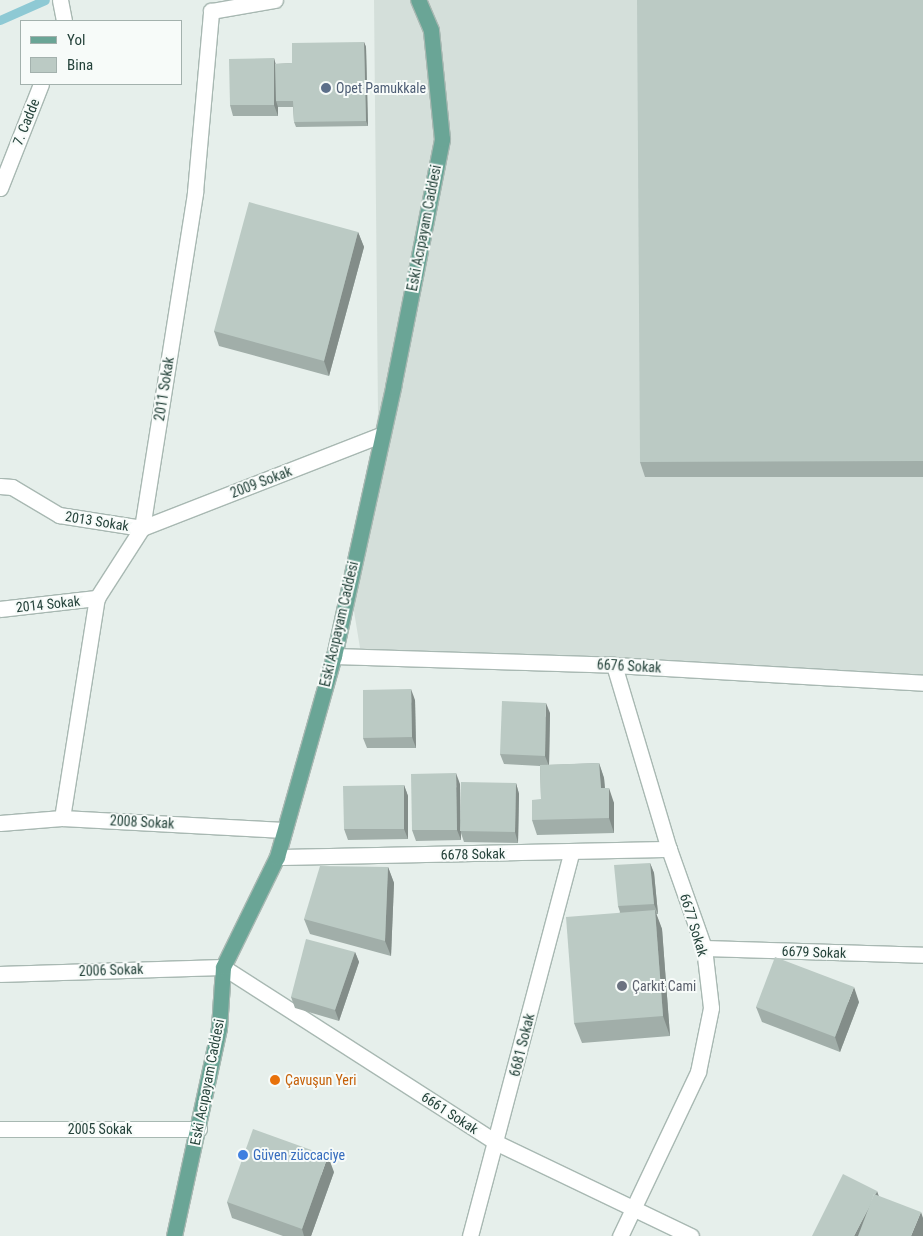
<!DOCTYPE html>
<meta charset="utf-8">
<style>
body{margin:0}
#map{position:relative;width:923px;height:1236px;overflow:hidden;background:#e6efeb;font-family:"Roboto Condensed",sans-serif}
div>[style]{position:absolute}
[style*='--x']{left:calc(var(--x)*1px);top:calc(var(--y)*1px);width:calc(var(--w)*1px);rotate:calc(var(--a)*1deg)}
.built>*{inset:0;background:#d4dfda}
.stream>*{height:9px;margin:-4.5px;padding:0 4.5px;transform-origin:4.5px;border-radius:4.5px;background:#8ec9d4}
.roads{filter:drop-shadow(1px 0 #a8b8b2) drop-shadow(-1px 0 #a8b8b2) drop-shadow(0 1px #a8b8b2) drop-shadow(0 -1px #a8b8b2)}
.minor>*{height:15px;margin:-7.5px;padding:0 7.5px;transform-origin:7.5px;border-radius:7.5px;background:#fff}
.major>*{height:15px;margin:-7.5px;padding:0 7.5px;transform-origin:7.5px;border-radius:7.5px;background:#6aa596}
.wall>*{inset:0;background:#a1aea9}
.shaded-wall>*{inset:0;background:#838d89}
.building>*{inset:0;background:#bbcac4}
.dots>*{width:14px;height:14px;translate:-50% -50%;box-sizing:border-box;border:2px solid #f7fbf9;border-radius:50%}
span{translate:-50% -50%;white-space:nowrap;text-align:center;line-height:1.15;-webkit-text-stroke:4px #f7fbf9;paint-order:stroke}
.service-label{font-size:14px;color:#4e5e75}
.left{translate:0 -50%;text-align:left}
.street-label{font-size:14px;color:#24423a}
.worship-label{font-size:14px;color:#5b616d}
.food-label{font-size:14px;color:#c56008}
.shop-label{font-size:14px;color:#366cbe}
.legend{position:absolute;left:20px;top:20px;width:162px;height:65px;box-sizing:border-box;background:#f7fbf9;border:1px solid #a3b1ad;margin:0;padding:6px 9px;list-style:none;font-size:15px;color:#24423a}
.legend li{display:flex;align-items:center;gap:10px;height:25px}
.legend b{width:25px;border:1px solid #a3b1ad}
</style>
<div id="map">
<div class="built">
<div style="clip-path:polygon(374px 0,923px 0,923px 683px,361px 654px,349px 581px,378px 414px)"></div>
</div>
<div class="stream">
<div style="--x:0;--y:20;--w:49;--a:-24"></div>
</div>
<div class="roads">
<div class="minor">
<div style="--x:60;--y:0;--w:21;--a:79"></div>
<div style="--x:0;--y:188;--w:112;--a:-68.5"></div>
<div style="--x:0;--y:486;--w:12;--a:5"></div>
<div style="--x:12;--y:487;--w:55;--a:30.8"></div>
<div style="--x:59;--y:515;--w:84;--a:8.9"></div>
<div style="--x:142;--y:528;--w:256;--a:-21.3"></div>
<div style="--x:0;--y:609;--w:98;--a:-6.5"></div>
<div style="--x:334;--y:656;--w:280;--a:1.8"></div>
<div style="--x:614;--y:665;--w:310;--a:3.3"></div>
<div style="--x:614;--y:665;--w:192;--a:73.4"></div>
<div style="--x:669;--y:849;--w:105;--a:70.5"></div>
<div style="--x:704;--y:948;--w:60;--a:83.3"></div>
<div style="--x:711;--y:1008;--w:65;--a:101.5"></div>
<div style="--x:698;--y:1072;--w:182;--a:115.4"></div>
<div style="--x:62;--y:818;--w:223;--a:-81"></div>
<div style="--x:97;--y:598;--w:83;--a:-57.3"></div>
<div style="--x:142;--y:528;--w:340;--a:-81"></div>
<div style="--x:195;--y:192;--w:182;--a:-84.9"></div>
<div style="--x:211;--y:11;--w:65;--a:-9.8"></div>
<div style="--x:0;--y:823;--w:62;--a:-4.6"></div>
<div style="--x:62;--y:818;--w:222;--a:3.1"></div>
<div style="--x:277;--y:857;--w:392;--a:-1.2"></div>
<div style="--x:704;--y:948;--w:219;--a:1.8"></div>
<div style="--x:0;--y:974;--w:223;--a:-1.8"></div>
<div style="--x:223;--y:967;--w:326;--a:32.7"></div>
<div style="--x:497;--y:1143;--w:215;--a:25.6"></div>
<div style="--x:0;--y:1129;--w:199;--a:0"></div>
<div style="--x:470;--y:1236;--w:396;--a:-75.2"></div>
</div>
<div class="major">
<div style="--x:174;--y:1236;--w:213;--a:-77.8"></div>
<div style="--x:219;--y:1028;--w:61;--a:-86.2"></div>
<div style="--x:223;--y:967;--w:123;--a:-63.9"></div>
<div style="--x:277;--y:857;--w:209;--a:-74.2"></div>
<div style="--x:334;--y:656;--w:275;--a:-77.6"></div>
<div style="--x:393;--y:387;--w:253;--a:-78.8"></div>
<div style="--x:442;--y:139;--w:110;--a:-95.8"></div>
<div style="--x:431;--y:30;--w:33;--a:-113"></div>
</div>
</div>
<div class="wall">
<div style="clip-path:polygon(923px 0,923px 477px,645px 477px,640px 462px)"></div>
<div style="clip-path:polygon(364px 42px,366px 47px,368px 126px,296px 127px,294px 122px,293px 107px,278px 107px,278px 116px,233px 116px,230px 105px,274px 58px,275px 64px,292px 63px)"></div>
<div style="clip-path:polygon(358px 232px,364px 247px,329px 376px,219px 346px,214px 331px)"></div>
<div style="clip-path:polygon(415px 700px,416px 748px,367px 748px,363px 738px)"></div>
<div style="clip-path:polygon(550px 713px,549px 765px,599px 763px,604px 778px,605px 788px,614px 803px,614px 833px,537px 835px,532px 820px,541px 799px,540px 766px,504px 764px,500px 754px)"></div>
<div style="clip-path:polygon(516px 783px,519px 794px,518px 843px,464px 842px,461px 833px,461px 840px,416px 841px,412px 830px,460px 784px,460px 820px)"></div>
<div style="clip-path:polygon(404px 785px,408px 796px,408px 839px,348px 840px,344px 829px)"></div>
<div style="clip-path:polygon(650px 863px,654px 873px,658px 914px,656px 914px,662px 929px,670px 1036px,582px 1043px,574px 1023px,620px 912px,618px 906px)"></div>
<div style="clip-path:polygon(388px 867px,394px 883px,391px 956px,310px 934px,304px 919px)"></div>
<div style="clip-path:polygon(355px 952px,359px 962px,339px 1021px,295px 1008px,291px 997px)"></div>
<div style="clip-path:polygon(859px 1002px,840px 1052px,762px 1022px,756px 1007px)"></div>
<div style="clip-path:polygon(334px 1172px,311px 1236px,283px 1236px,232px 1218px,227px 1202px)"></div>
</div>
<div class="shaded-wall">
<div style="clip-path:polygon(364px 42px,366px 47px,368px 126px,366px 121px)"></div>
<div style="clip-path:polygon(274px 58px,277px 69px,276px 101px,278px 107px,278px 116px,274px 105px)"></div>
<div style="clip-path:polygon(358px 232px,364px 247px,329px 376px,324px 361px)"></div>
<div style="clip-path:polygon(411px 689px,415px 700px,416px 748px,412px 737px)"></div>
<div style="clip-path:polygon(546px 703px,550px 713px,549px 766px,545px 756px)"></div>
<div style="clip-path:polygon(599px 763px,604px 778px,606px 803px,601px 788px)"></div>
<div style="clip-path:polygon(456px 773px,460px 784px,461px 840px,457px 830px)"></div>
<div style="clip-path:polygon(516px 783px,519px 794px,518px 843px,515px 832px)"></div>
<div style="clip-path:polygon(404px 785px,408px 796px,408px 839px,404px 829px)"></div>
<div style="clip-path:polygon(609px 788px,614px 803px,614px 833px,609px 818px)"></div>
<div style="clip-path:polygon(650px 863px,654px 873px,658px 914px,654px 904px)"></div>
<div style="clip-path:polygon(388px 867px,394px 883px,391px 956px,385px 941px)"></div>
<div style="clip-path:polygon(655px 910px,662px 929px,670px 1036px,663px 1016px)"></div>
<div style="clip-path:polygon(355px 952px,359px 962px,339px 1021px,335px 1010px)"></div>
<div style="clip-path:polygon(854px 987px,859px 1002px,840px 1052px,835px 1037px)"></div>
<div style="clip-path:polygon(328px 1156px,334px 1172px,311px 1236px,304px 1236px,302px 1229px)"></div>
<div style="clip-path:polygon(877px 1191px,881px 1202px,863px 1236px,854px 1236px)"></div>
<div style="clip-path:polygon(921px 1212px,923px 1218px,923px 1236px,911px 1236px)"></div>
</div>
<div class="building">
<div style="clip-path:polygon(637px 0,923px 0,923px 461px,640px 462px)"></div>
<div style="clip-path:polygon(364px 42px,366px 121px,294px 122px,293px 101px,276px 101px,275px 64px,292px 63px,292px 43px)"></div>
<div style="clip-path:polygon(274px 58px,274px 105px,230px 105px,229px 59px)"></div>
<div style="clip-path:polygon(249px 202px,358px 232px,324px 361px,214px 331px)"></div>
<div style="clip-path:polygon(411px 689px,412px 737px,363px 738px,363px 690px)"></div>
<div style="clip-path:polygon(502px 701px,546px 703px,545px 756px,500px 754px)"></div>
<div style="clip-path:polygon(599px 763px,601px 788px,609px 788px,609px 818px,532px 820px,532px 800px,541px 799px,540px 765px)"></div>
<div style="clip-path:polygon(456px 773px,457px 830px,412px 830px,411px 774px)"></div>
<div style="clip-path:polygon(461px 782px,516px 783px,515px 832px,460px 831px)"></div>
<div style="clip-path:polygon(404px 785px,404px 829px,344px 829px,343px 786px)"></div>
<div style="clip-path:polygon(650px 863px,654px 904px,618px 906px,614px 865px)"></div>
<div style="clip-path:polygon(320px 866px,388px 867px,385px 941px,304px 919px)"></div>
<div style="clip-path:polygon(655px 910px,663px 1016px,574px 1023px,566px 917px)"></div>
<div style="clip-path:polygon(306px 939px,355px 952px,335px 1010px,291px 997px)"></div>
<div style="clip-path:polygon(775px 957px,854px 987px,835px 1037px,756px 1007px)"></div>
<div style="clip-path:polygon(253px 1129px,328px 1156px,302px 1229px,227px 1202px)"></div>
<div style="clip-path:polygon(843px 1174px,877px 1191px,876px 1194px,874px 1194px,870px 1206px,854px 1236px,812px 1236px)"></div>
<div style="clip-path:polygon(874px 1194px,921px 1212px,911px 1236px,858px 1236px)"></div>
</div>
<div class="dots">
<div style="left:326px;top:88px;background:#5c6f8a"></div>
<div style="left:622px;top:986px;background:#6b7280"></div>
<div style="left:275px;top:1080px;background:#e8710a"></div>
<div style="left:243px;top:1155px;background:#3f7fe0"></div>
</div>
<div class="service-label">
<span class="left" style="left:336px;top:88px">Opet Pamukkale</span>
</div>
<div class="street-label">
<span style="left:26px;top:122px;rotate:-68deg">7. Cadde</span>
<span style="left:424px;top:228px;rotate:-79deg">Eski Acıpayam Caddesi</span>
<span style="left:164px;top:389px;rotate:-81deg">2011 Sokak</span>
<span style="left:261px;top:482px;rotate:-21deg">2009 Sokak</span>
<span style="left:97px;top:521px;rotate:9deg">2013 Sokak</span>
<span style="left:48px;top:604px;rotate:-6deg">2014 Sokak</span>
<span style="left:339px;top:624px;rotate:-77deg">Eski Acıpayam Caddesi</span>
<span style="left:629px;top:666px;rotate:3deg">6676 Sokak</span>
<span style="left:142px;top:822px;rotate:3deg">2008 Sokak</span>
<span style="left:473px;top:854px;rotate:-1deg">6678 Sokak</span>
<span style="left:694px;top:925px;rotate:73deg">6677 Sokak</span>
<span style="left:814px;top:952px;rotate:2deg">6679 Sokak</span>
<span style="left:111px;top:970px;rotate:-2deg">2006 Sokak</span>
<span style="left:522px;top:1045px;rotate:-76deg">6681 Sokak</span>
<span style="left:207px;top:1082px;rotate:-79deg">Eski Acıpayam Caddesi</span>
<span style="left:450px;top:1113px;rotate:33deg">6661 Sokak</span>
<span style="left:100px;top:1129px">2005 Sokak</span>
</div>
<div class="worship-label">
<span class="left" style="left:632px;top:986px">Çarkıt Cami</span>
</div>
<div class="food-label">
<span class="left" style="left:285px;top:1080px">Çavuşun Yeri</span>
</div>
<div class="shop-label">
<span class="left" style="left:253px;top:1155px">Güven züccaciye</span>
</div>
<ul class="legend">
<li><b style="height:6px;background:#6aa596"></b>Yol</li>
<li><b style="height:14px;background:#bbcac4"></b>Bina</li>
</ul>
</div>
